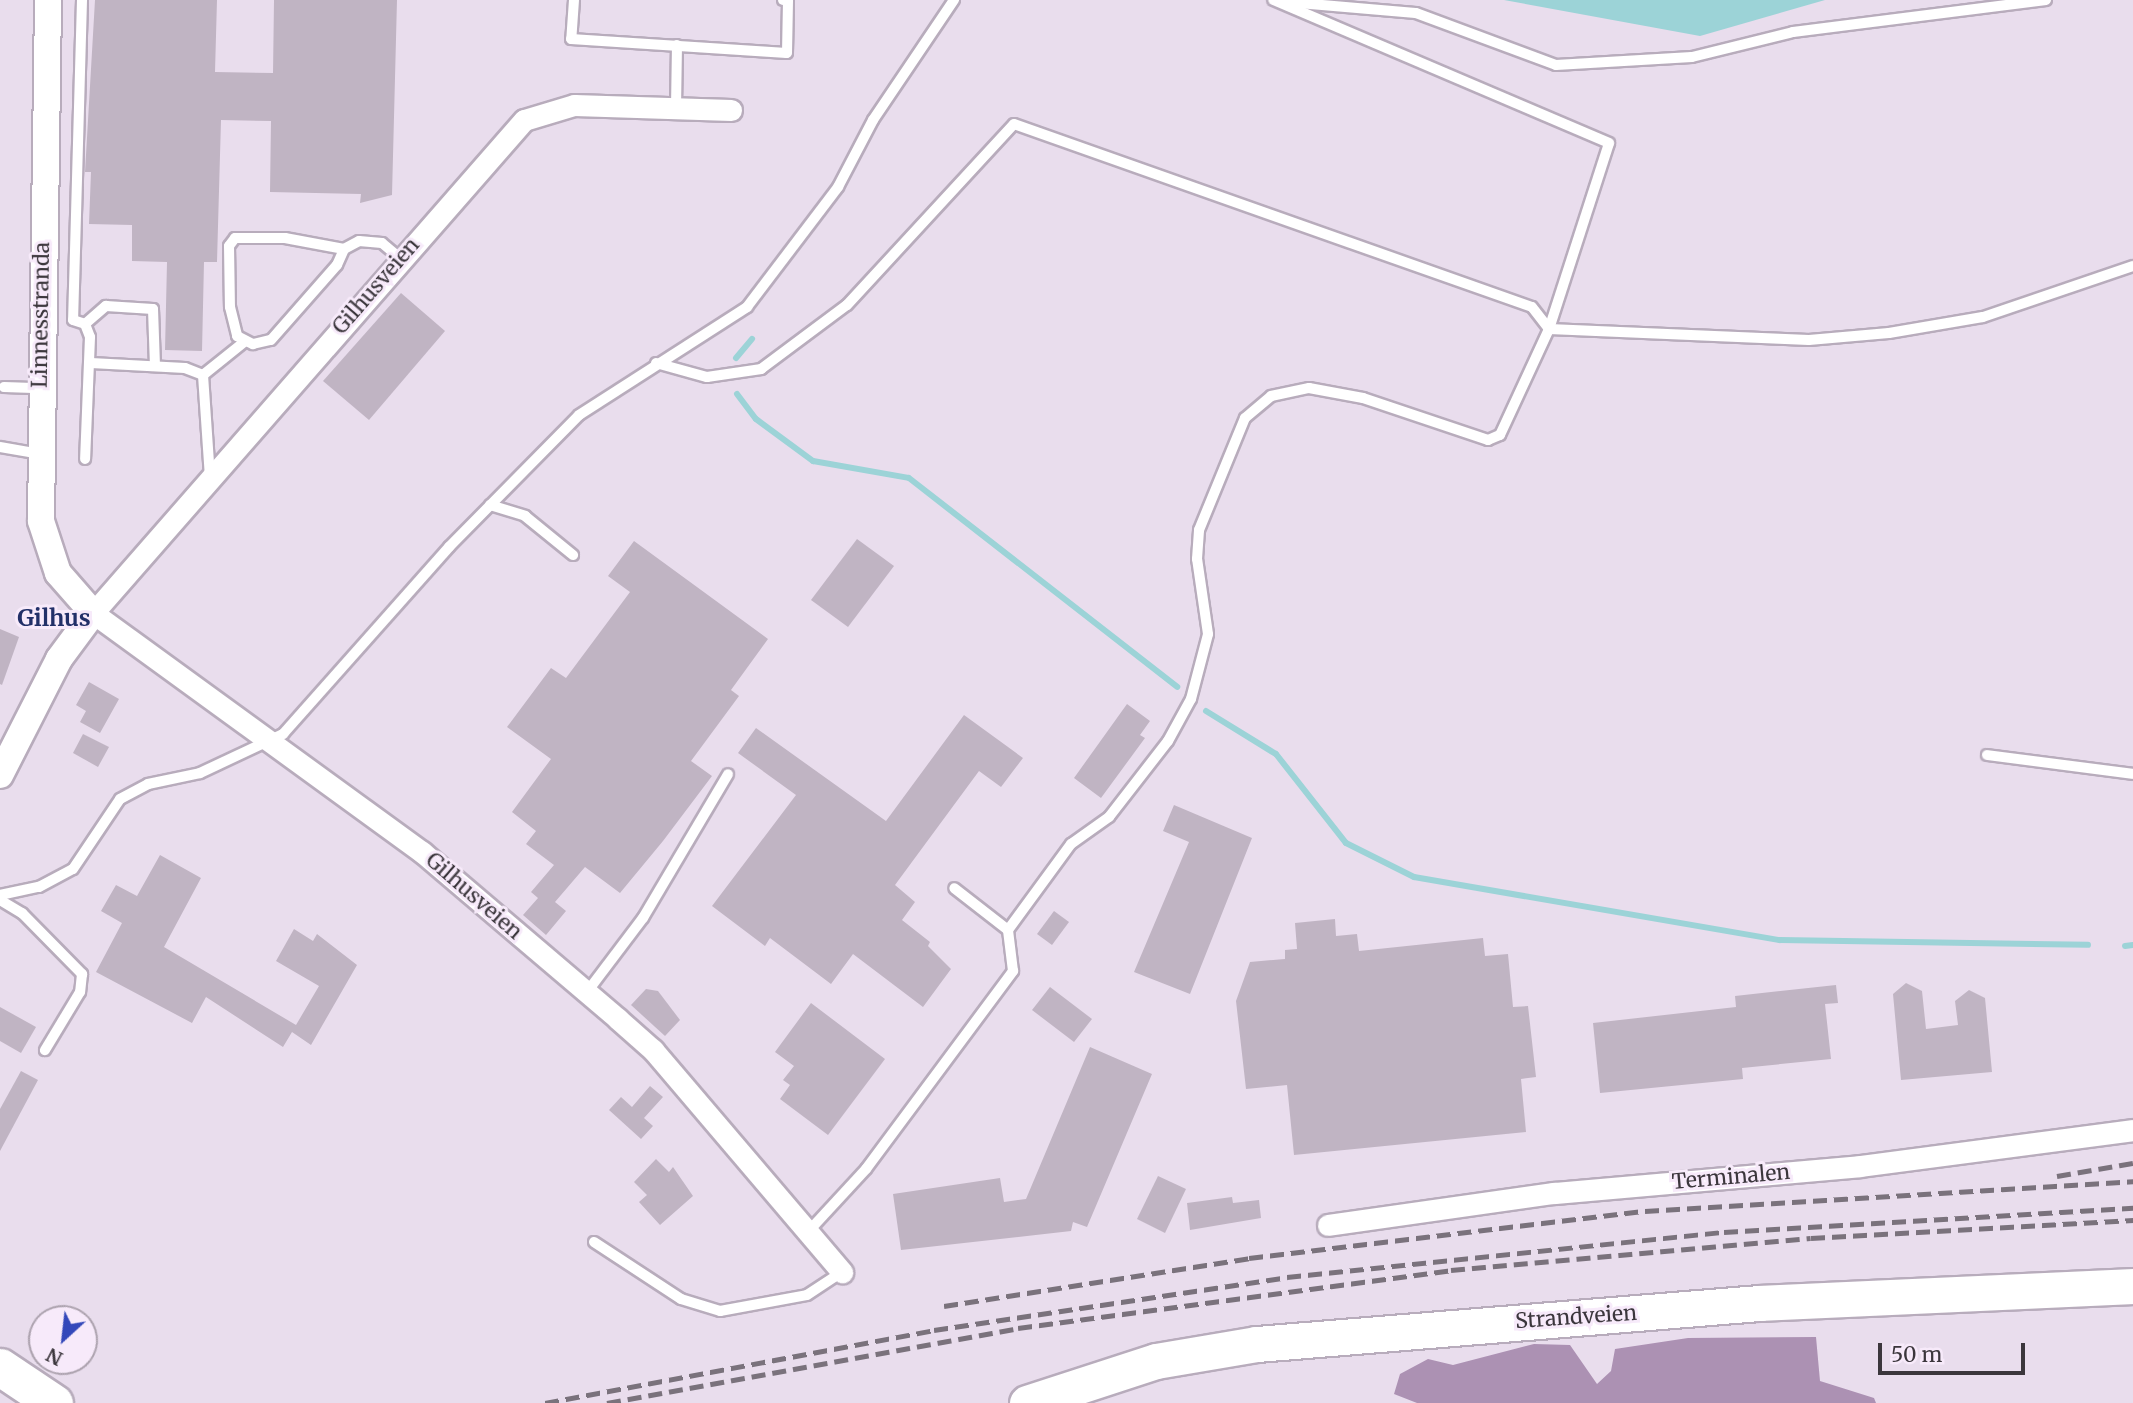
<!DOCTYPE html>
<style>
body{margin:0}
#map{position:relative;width:2133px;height:1403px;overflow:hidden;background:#e9dded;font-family:Merriweather,serif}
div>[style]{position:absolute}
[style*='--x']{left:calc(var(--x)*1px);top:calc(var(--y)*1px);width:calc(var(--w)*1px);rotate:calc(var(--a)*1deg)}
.forest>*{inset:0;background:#ac91b3}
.water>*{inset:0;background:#9cd3d7}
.stream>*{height:6px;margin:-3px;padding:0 3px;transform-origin:3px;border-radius:3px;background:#9cd3d7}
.building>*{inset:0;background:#c0b4c3}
.roads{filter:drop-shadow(2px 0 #b8acbc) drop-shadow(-2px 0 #b8acbc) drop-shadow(0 2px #b8acbc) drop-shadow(0 -2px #b8acbc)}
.service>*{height:10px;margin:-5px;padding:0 5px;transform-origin:5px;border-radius:5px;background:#fff}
.minor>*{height:21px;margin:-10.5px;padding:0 10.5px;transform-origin:10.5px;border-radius:10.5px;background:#fff}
.tertiary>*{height:26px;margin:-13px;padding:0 13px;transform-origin:13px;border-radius:13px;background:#fff}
.primary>*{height:35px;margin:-17.5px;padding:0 17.5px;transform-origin:17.5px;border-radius:17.5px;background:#fff}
.trunk>*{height:37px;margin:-18.5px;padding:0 18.5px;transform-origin:18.5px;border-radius:18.5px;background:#fff}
.rail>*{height:5px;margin-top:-2.5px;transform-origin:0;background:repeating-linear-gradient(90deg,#7a727c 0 14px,transparent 0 21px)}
span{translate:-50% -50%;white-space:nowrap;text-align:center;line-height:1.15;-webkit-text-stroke:6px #f7eafa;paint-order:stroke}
.street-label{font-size:21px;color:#3b363c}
.neighbourhood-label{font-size:23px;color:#223068;font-weight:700}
.north{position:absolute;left:28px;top:1305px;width:70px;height:70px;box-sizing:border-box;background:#f7eafa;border:2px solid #aca2ae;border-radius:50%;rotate:207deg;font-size:19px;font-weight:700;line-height:28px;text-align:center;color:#3b363c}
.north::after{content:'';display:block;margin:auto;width:24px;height:32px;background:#3348ba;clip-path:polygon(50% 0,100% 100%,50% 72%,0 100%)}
.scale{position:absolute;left:1878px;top:1343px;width:147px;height:32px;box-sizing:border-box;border:4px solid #3b363c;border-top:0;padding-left:9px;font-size:21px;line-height:24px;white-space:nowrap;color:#3b363c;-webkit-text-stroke:5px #f7eafa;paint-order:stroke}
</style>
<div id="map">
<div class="forest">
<div style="clip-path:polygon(1816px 1337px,1820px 1381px,1874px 1398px,1876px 1403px,1417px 1403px,1394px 1394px,1400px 1374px,1428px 1359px,1453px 1365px,1534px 1344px,1570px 1345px,1597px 1384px,1611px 1371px,1615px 1349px,1688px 1338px)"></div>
</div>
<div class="water">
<div style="clip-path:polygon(1504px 0,1825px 0,1700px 36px)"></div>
</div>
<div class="stream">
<div style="--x:736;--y:358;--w:25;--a:-50"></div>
<div style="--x:737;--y:394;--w:31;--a:53"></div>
<div style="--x:756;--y:419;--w:71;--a:36.4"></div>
<div style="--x:813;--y:461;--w:97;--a:10"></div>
<div style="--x:909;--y:478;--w:340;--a:37.9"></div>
<div style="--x:1206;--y:711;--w:82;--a:31.6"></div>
<div style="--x:1276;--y:754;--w:113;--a:51.8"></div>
<div style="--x:1346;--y:843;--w:76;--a:26.6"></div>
<div style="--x:1414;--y:877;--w:371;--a:9.8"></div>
<div style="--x:1780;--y:940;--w:308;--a:0.9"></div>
<div style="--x:2125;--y:946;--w:8;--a:-7"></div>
</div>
<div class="building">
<div style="clip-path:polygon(95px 0,217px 0,215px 72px,273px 73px,274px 0,397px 0,392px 195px,360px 203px,361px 194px,270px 192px,271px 121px,221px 120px,217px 262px,204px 262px,202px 351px,165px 350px,167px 262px,132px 261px,132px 225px,89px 224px,91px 172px,85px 172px)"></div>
<div style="clip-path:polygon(401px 293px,445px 331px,369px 420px,323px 381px)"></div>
<div style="clip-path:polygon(857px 539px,894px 566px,848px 627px,811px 600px)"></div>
<div style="clip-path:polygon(634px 541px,768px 639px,731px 690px,739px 696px,691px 761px,712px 776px,663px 841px,620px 893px,585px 867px,555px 902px,566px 911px,546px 935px,523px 915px,538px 898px,531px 892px,554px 865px,526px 844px,536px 831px,512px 812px,551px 759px,507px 727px,551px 668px,566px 678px,630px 592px,608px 576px)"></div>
<div style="clip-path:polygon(0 629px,19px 637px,2px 685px,0 684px)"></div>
<div style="clip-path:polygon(89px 682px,119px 699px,100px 733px,80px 722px,86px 711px,76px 705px)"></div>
<div style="clip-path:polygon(1127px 704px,1150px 721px,1140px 735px,1145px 738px,1101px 798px,1074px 778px)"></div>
<div style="clip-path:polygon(964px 715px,1023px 758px,1001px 787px,979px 771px,895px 885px,915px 902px,902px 920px,930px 942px,928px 946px,951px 969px,923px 1007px,853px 954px,831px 984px,770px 938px,765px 946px,712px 906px,796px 795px,738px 753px,756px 728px,886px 821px)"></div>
<div style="clip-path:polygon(83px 734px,109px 747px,98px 767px,73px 753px)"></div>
<div style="clip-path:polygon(1174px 805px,1252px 838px,1190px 994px,1134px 972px,1189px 842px,1163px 831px)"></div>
<div style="clip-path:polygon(160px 855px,201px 878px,164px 947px,296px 1025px,319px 986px,276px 961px,294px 929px,313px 941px,317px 934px,357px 965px,311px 1045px,292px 1032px,283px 1047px,206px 997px,192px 1023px,96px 972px,122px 923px,101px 911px,116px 885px,137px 896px)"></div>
<div style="clip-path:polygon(1054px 911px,1069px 922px,1052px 945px,1037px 934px)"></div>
<div style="clip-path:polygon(1335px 919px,1336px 936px,1357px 934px,1359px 951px,1483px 938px,1485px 956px,1508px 954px,1513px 1007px,1528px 1006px,1536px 1077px,1521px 1079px,1526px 1132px,1294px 1155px,1287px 1085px,1246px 1089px,1236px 1001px,1250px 962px,1285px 959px,1285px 950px,1297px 949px,1295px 923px)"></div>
<div style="clip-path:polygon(1906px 983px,1922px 991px,1926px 1029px,1958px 1025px,1955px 1001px,1969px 990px,1985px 998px,1992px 1072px,1901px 1080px,1893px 994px)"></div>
<div style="clip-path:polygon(1836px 985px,1838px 1003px,1825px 1004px,1831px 1059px,1742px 1068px,1743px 1079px,1600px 1093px,1593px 1023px,1736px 1007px,1735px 996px)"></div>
<div style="clip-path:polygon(1050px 987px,1092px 1019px,1074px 1042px,1032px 1010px)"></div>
<div style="clip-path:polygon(646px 989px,658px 991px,680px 1020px,665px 1036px,631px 1005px)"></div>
<div style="clip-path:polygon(811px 1003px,885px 1059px,828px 1135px,780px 1099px,790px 1085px,783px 1080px,794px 1066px,775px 1052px)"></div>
<div style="clip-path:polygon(0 1007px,36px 1027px,21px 1053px,0 1041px)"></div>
<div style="clip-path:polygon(1090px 1047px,1152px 1074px,1087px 1227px,1073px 1222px,1071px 1231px,901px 1250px,893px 1194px,1000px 1178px,1004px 1202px,1026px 1199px)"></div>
<div style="clip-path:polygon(21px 1071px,38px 1080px,0 1151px,0 1109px)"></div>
<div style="clip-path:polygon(650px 1086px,663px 1097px,644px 1118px,653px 1126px,641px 1139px,609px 1110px,621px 1097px,632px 1107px)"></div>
<div style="clip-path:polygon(656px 1159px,669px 1172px,673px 1167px,693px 1196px,660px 1225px,639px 1202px,647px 1195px,634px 1182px)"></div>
<div style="clip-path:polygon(1158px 1176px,1186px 1189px,1165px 1233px,1137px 1219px)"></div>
<div style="clip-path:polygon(1232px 1197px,1233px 1203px,1259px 1200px,1261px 1218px,1190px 1230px,1187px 1203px)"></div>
</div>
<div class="roads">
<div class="service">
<div style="--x:82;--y:0;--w:320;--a:91.6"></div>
<div style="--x:73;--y:320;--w:13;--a:18"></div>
<div style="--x:85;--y:324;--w:14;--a:69"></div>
<div style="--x:90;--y:337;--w:122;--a:92.3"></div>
<div style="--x:574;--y:0;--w:39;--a:94"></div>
<div style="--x:571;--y:39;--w:216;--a:3.7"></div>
<div style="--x:787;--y:53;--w:53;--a:-88.9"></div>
<div style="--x:788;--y:0;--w:5;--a:180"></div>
<div style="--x:1287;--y:2;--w:129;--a:4.9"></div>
<div style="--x:1416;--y:13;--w:149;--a:20.4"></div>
<div style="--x:1556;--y:65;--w:136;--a:-3.4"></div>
<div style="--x:1692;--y:57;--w:104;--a:-13.9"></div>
<div style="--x:1793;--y:32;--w:255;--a:-7.2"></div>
<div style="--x:676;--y:108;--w:63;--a:-89.1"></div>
<div style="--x:344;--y:249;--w:60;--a:-169.4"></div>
<div style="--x:285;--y:238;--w:50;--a:180"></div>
<div style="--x:235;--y:238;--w:10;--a:127"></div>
<div style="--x:229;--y:246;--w:61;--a:89.1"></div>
<div style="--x:230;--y:307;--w:30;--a:76"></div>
<div style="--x:237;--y:336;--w:18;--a:27"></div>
<div style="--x:253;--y:344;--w:18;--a:-13"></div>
<div style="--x:271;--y:340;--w:100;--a:-48.7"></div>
<div style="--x:337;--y:265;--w:17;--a:-66"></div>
<div style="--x:344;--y:249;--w:17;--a:-28"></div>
<div style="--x:359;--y:241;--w:23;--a:5"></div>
<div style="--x:382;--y:243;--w:23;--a:40"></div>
<div style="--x:85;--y:324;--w:28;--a:-41"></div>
<div style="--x:106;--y:306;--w:47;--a:3.7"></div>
<div style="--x:153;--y:309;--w:57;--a:88"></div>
<div style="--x:91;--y:363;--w:94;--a:3"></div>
<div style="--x:185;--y:368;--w:19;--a:21"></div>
<div style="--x:203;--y:375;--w:103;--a:86.1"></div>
<div style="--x:656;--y:363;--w:53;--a:15.4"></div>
<div style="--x:707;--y:377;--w:55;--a:-8.4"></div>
<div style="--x:761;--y:369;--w:107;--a:-36.7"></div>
<div style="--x:847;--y:305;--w:246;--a:-47.3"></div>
<div style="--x:1014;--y:124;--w:549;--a:19.46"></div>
<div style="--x:1532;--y:307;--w:28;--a:52"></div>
<div style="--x:1549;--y:329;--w:260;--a:2.4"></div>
<div style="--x:1809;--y:340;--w:80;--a:-5"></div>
<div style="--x:1889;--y:333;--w:95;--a:-9.7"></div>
<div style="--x:1983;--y:317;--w:158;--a:-18.8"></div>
<div style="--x:203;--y:375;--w:53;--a:-38.8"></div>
<div style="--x:4;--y:387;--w:36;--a:2"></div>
<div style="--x:0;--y:447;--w:41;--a:9.9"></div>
<div style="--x:490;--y:505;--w:37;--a:17"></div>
<div style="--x:525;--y:516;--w:62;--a:39.1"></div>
<div style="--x:1987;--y:755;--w:147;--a:7.4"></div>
<div style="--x:0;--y:895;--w:40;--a:-12"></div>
<div style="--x:39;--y:887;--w:38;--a:-28"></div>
<div style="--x:73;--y:869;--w:84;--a:-56.1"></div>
<div style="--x:120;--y:799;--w:32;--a:-28"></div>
<div style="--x:148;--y:784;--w:53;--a:-11.9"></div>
<div style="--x:200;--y:773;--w:92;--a:-25.2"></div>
<div style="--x:283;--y:734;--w:250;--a:-48.4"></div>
<div style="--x:449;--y:547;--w:185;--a:-45.4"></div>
<div style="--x:579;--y:415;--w:200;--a:-32.7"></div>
<div style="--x:747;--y:307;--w:151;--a:-52.8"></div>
<div style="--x:838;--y:187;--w:76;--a:-62.4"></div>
<div style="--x:873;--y:120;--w:145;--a:-56"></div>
<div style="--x:0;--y:900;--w:26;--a:31"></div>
<div style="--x:22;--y:913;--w:86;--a:45.5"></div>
<div style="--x:82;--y:974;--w:18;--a:96"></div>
<div style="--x:80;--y:992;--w:68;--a:121.1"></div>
<div style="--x:1008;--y:930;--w:107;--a:-53.8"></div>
<div style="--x:1071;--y:844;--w:47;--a:-35.4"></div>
<div style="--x:1109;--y:817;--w:96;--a:-52.2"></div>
<div style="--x:1168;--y:741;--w:48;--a:-61.3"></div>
<div style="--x:1191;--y:699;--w:67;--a:-75.3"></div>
<div style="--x:1208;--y:634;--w:76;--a:-98.3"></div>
<div style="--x:1197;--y:559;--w:29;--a:-86"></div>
<div style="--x:1199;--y:530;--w:121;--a:-67.7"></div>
<div style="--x:1245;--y:418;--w:34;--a:-40"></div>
<div style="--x:1271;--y:396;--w:39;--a:-12"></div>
<div style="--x:1309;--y:388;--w:55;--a:10.5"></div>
<div style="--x:1363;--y:398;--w:132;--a:18.6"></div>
<div style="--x:1488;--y:440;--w:13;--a:-23"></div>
<div style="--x:1500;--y:435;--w:117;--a:-65.2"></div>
<div style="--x:1549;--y:329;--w:195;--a:-72.1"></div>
<div style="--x:1609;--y:143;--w:365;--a:-156.9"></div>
<div style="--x:587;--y:992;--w:93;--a:-52.9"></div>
<div style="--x:643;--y:918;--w:167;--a:-59.4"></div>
<div style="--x:807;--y:1233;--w:87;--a:-47.3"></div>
<div style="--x:866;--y:1169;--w:247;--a:-53.4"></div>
<div style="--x:1013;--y:971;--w:41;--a:-97"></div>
<div style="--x:1008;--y:930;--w:68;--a:-142.1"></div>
<div style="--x:594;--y:1242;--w:104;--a:33.2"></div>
<div style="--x:681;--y:1299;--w:41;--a:17.1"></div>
<div style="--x:720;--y:1311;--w:88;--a:-10.4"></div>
<div style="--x:807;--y:1295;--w:42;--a:-33.3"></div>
</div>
<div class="minor">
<div style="--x:731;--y:110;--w:157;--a:-178.2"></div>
<div style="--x:574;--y:105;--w:52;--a:163.3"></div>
<div style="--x:524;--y:120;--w:655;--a:131.16"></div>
<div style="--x:93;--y:613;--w:407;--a:36"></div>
<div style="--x:422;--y:852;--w:257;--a:40.4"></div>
<div style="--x:618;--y:1019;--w:47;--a:41.5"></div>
<div style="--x:653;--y:1050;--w:292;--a:49.6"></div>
<div style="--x:1328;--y:1225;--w:228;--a:-8.1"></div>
<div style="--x:1554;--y:1193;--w:307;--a:-5"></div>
<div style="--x:1860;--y:1166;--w:275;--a:-7.5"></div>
</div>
<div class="tertiary">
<div style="--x:0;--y:775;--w:130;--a:-63"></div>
<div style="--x:59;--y:659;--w:57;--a:-53.5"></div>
<div style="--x:93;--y:613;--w:53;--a:-131.2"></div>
<div style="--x:58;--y:573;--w:55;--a:-108.1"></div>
<div style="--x:41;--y:521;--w:521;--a:-89.23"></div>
</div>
<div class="primary">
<div style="--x:1027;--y:1403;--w:136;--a:-18"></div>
<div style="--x:1156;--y:1361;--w:102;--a:-9.6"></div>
<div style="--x:1257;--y:1344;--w:504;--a:-4.67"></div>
<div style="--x:1759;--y:1303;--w:374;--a:-2.6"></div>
</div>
<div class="trunk">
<div style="--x:0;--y:1367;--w:65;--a:33.7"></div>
</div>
</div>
<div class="rail">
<div style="--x:2057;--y:1176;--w:77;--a:-9.7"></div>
<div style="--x:944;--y:1306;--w:309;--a:-8.9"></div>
<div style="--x:1249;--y:1258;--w:399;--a:-6.8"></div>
<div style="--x:1645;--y:1211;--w:489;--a:-3.5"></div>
<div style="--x:545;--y:1403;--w:396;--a:-10.6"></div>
<div style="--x:934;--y:1330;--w:357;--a:-8.5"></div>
<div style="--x:1287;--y:1277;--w:439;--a:-5.9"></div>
<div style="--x:1724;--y:1232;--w:410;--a:-3.4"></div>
<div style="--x:607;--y:1403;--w:418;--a:-10.3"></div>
<div style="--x:1018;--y:1328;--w:437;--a:-7.6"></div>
<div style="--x:1451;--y:1270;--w:361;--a:-5.1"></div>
<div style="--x:1811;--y:1238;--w:323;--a:-3.2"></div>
</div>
<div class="street-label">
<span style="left:376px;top:286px;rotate:-49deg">Gilhusveien</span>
<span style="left:41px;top:315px;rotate:-89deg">Linnesstranda</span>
<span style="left:474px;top:896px;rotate:41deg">Gilhusveien</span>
<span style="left:1731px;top:1177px;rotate:-5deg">Terminalen</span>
<span style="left:1576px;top:1317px;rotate:-4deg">Strandveien</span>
</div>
<div class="neighbourhood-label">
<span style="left:54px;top:618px">Gilhus</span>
</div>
<div class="north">N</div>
<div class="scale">50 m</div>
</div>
